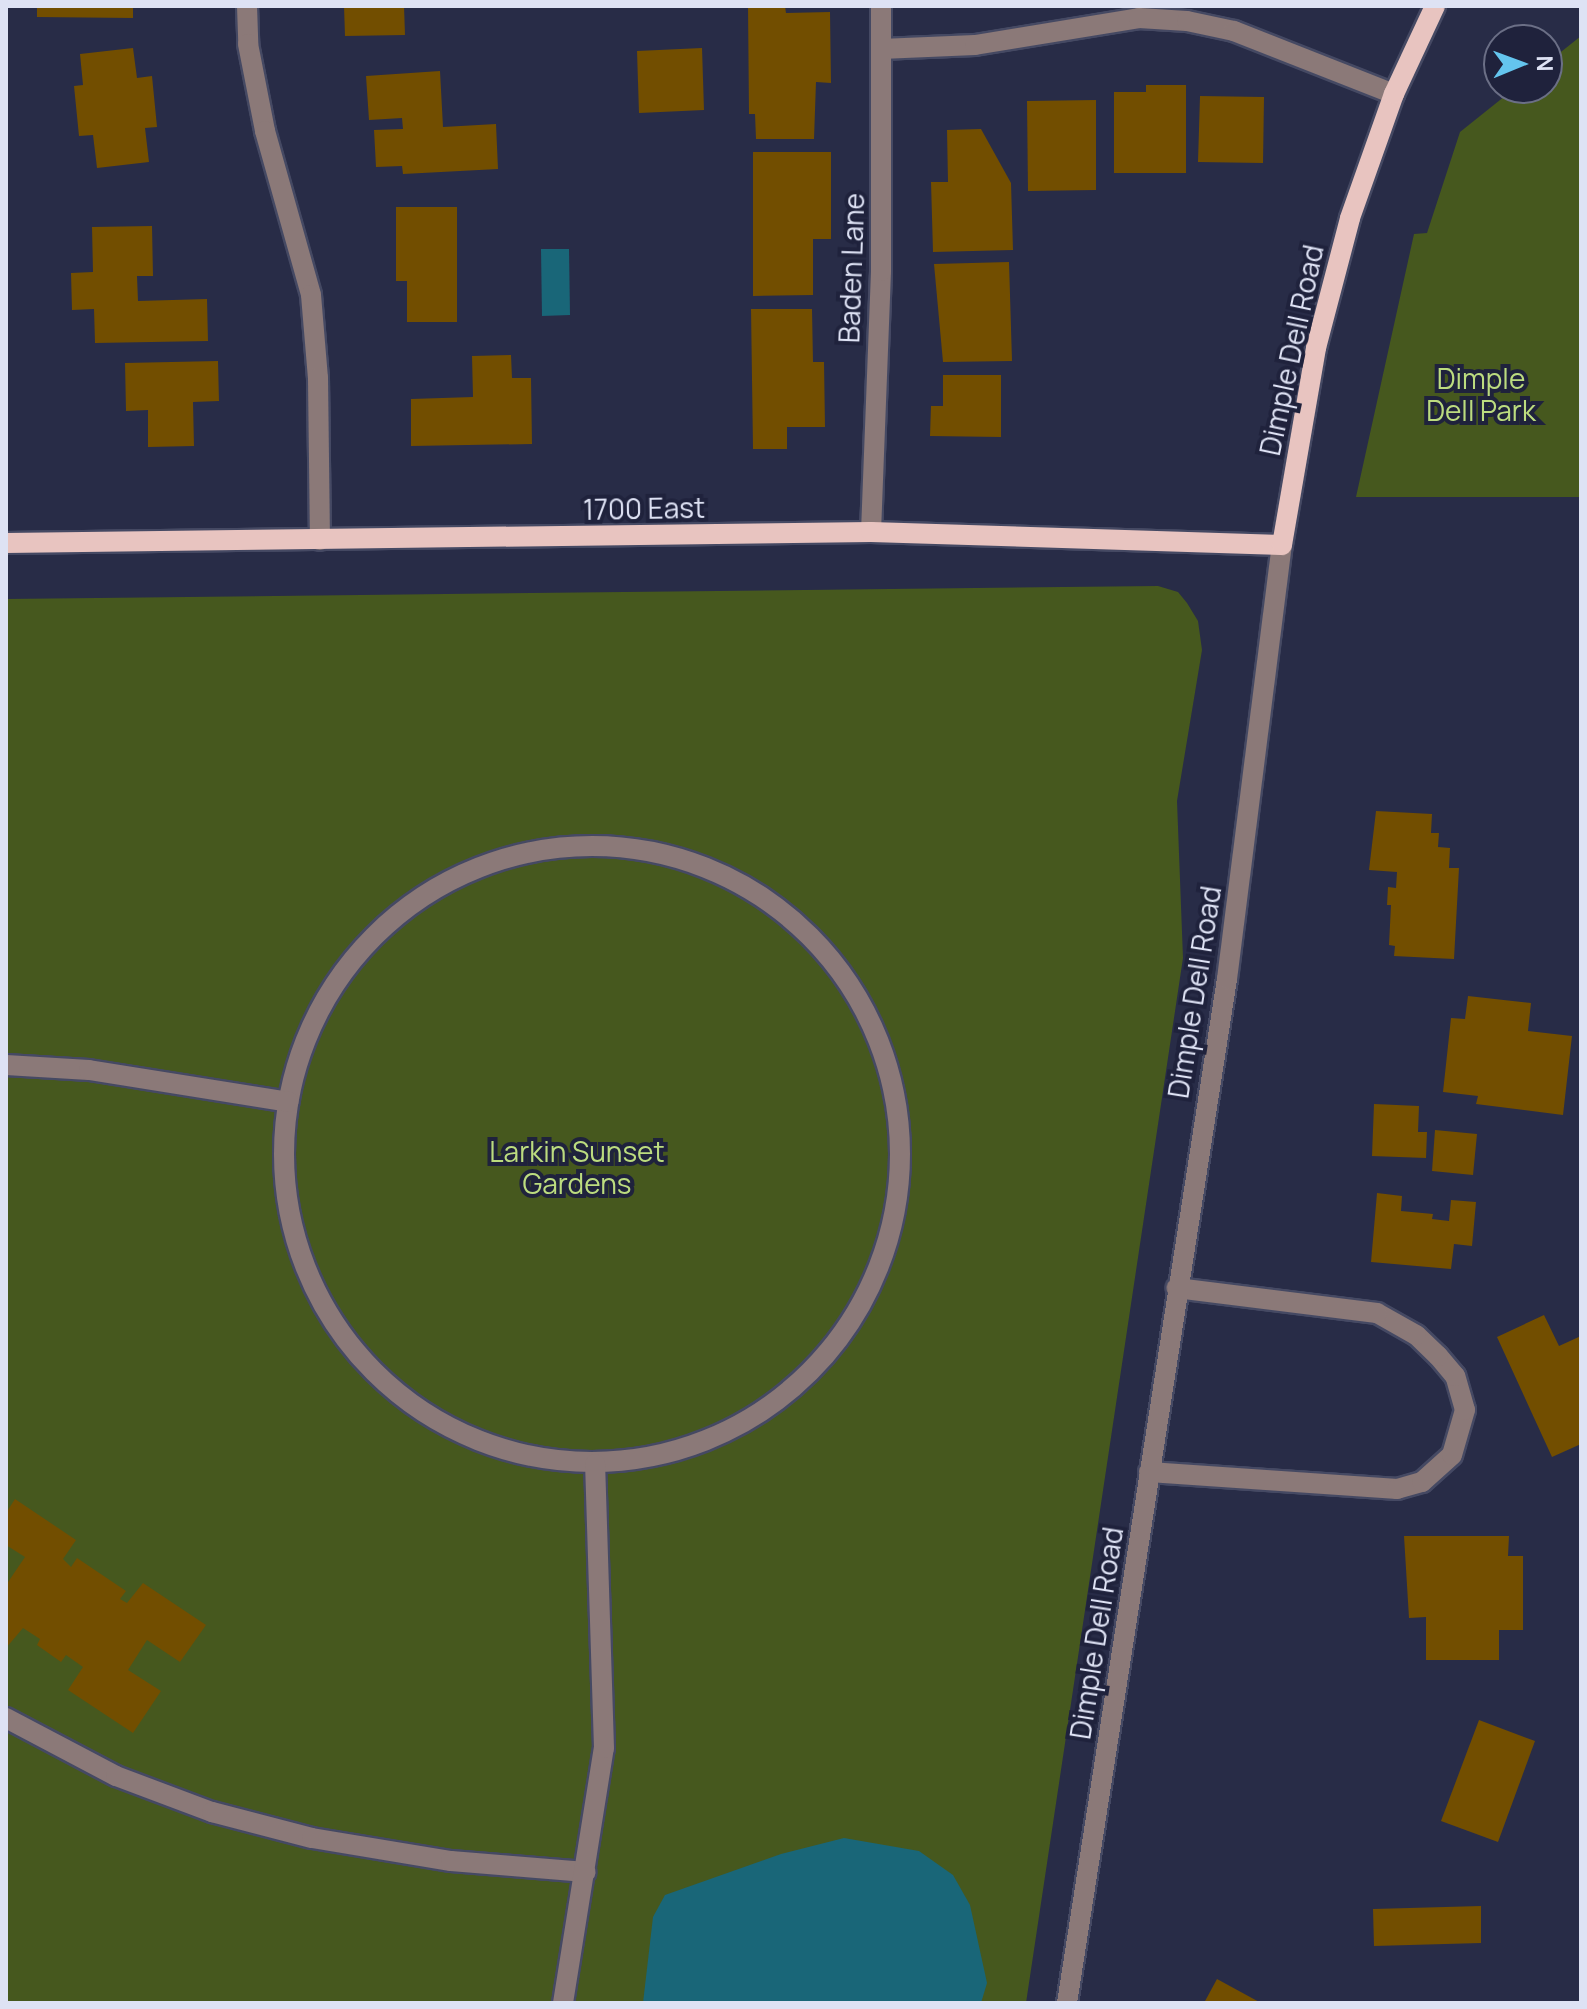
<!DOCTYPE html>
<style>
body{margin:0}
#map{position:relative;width:1587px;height:2009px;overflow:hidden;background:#282c47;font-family:Manrope,sans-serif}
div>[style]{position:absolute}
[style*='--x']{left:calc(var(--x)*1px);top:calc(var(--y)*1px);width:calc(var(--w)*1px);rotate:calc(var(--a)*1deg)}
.green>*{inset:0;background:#46581e}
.water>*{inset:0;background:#196678}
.building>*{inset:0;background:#724e00}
.roads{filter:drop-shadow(2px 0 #454963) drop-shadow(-2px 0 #454963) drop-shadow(0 2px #454963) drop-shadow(0 -2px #454963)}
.minor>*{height:20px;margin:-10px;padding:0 10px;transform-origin:10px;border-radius:10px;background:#8b7978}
.minor>.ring{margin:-10px;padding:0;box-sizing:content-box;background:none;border:20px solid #8b7978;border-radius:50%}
.major>*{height:20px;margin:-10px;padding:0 10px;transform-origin:10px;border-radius:10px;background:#e8c4c0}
span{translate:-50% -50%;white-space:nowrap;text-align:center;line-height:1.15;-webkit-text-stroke:8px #1f223c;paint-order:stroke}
.street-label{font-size:28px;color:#dee2f4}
.park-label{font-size:28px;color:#bcdc7f}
.frame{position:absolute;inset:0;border:8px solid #dee2f4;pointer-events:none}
.north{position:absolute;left:1483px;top:24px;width:80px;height:80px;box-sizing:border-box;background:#1f223c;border:2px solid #6b6f86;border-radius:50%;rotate:89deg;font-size:22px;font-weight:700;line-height:32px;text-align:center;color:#dee2f4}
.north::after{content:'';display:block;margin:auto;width:28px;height:36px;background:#64c5ee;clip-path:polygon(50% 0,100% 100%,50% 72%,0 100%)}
</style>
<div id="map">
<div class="green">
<div style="clip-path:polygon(1581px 36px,1581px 497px,1356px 497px,1414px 234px,1427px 233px,1460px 132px,1515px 88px,1547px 88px,1547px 63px)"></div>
<div style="clip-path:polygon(1158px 586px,1178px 592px,1187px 603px,1198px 621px,1202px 650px,1177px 801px,1183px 958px,1026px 2003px,6px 2003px,6px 599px)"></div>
</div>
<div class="water">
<div style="clip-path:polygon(541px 249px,569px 249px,570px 315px,542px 316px)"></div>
<div style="clip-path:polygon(844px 1838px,919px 1851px,953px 1875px,970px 1905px,987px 1983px,981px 2003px,643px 2003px,653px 1917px,665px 1895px,781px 1854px)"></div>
</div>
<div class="building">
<div style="clip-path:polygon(37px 6px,133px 6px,133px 18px,37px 17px)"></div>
<div style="clip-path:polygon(344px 6px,404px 6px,405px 35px,345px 36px)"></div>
<div style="clip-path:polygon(748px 6px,785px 6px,786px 13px,830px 12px,831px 83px,816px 82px,814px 139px,756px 139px,755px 114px,749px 114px)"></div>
<div style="clip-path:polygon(133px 48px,137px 78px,152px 76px,157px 127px,145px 128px,149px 162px,97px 168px,93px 135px,79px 136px,74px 86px,83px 85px,80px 54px)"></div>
<div style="clip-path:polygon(702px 48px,704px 110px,639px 113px,637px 51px)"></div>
<div style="clip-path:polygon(440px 71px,443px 127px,496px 124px,498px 169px,403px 174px,402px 166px,376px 167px,374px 130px,403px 129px,402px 118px,369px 120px,366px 76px)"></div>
<div style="clip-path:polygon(1146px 85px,1186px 85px,1186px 173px,1114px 173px,1114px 92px,1146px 92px)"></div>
<div style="clip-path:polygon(1200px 96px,1264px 97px,1263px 163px,1198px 162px)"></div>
<div style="clip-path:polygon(1096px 100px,1096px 190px,1028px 191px,1027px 101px)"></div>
<div style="clip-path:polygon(981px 129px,1011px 183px,1013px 250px,933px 252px,931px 182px,948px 182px,947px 130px)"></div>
<div style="clip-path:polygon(753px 152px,831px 152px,831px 239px,813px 239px,813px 295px,753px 296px)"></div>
<div style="clip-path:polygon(396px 207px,457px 207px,457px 322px,407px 322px,407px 281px,396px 281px)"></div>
<div style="clip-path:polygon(152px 226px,153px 276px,137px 276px,138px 301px,207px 299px,208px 341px,95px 343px,94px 309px,72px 310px,71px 273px,93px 272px,92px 227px)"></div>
<div style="clip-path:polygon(1009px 262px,1012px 361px,943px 362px,934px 264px)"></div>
<div style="clip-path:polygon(751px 309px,812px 309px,813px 362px,824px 362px,825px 427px,787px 427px,787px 449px,753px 449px)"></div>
<div style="clip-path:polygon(511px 355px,512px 378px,531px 378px,532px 444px,411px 446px,411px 399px,473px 397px,472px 356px)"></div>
<div style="clip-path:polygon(218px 361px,219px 401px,193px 402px,194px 446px,148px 447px,148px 410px,126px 411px,125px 363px)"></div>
<div style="clip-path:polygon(943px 375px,1001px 375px,1001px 437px,930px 436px,931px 406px,943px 406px)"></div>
<div style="clip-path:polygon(1376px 811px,1432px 814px,1431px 833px,1439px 833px,1438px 847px,1450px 848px,1449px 868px,1459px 868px,1454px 959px,1394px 956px,1395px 946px,1389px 945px,1391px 905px,1387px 905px,1388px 887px,1396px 888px,1397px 872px,1369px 870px)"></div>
<div style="clip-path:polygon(1468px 996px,1531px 1003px,1528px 1031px,1572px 1036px,1563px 1115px,1476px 1104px,1478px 1096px,1443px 1092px,1451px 1018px,1465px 1019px)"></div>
<div style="clip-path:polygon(1374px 1104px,1419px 1106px,1418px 1132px,1427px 1132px,1426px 1158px,1372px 1156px)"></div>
<div style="clip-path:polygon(1435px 1130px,1477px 1134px,1473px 1175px,1432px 1171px)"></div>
<div style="clip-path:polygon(1377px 1193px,1402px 1196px,1401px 1211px,1433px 1214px,1432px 1219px,1449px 1221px,1451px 1200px,1476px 1202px,1472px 1246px,1454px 1244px,1451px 1269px,1371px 1262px)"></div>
<div style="clip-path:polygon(1544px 1315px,1559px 1346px,1581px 1336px,1581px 1444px,1552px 1457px,1497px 1337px)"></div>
<div style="clip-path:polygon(15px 1499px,76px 1540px,63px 1559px,71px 1567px,77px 1558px,126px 1591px,120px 1599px,127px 1603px,143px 1583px,206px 1625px,180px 1662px,147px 1640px,128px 1670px,161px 1691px,133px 1733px,68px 1690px,83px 1667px,66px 1655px,61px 1662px,37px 1645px,40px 1639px,23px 1628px,6px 1648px,6px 1585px,25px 1557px,6px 1545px,6px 1513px)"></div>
<div style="clip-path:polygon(1404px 1536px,1509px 1536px,1508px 1556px,1523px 1556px,1523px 1630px,1499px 1630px,1499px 1660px,1426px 1660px,1426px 1617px,1409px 1618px)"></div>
<div style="clip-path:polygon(1479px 1720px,1535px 1741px,1498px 1842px,1441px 1821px)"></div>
<div style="clip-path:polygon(1481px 1906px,1481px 1943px,1374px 1946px,1373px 1909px)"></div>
<div style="clip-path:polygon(1217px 1979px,1261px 2003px,1204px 2003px)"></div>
</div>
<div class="roads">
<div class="minor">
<div style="--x:247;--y:6;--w:38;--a:88"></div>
<div style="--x:248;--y:44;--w:89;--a:78.9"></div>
<div style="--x:265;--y:131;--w:170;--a:74.3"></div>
<div style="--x:311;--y:295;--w:83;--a:85.2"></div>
<div style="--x:318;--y:378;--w:162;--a:89.3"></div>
<div style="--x:881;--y:49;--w:94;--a:-2.4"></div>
<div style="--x:975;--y:45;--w:166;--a:-9.3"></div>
<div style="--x:1139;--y:18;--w:48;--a:3.6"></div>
<div style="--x:1187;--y:21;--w:48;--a:12"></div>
<div style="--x:1234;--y:31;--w:172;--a:21.5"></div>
<div style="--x:871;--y:532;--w:261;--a:-87.8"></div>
<div style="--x:881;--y:271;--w:265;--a:-90"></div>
<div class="ring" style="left:284px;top:846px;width:596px;height:596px"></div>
<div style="--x:6;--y:1065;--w:83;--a:3.4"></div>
<div style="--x:89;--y:1070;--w:202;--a:9.1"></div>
<div style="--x:1149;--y:1472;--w:249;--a:3.9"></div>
<div style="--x:1397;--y:1489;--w:26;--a:-16"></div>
<div style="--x:1422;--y:1482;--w:40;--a:-42"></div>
<div style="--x:1452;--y:1455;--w:47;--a:-73.9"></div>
<div style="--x:1465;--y:1410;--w:35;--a:-106"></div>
<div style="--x:1455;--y:1376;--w:26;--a:-130"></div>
<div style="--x:1438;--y:1356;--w:30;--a:-136"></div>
<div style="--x:1416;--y:1335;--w:45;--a:-150.6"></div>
<div style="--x:1377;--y:1313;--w:202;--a:-172.9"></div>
<div style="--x:6;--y:1718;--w:124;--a:27.8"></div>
<div style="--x:116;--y:1776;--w:103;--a:20.6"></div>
<div style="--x:212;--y:1812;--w:103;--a:14.6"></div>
<div style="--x:312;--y:1838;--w:141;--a:9.4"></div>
<div style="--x:451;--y:1861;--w:135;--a:4.7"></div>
<div style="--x:563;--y:2003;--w:258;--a:-80.9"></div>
<div style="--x:604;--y:1748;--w:284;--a:-91.8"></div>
<div style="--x:1067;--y:2003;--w:1036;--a:-81.12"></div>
<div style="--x:1227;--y:979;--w:437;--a:-82.8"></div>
</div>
<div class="major">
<div style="--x:6;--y:543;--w:865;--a:-0.73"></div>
<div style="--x:871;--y:532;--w:411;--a:1.8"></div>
<div style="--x:1282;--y:545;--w:200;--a:-80.2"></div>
<div style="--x:1316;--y:348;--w:134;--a:-75.3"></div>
<div style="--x:1350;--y:218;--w:132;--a:-70.5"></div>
<div style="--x:1394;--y:94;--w:97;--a:-65"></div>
</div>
</div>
<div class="street-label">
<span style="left:851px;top:268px;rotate:-88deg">Baden Lane</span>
<span style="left:1291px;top:350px;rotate:-78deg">Dimple Dell Road</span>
<span style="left:644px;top:508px;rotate:-1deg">1700 East</span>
<span style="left:1194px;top:992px;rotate:-81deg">Dimple Dell Road</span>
<span style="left:1096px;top:1633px;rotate:-81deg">Dimple Dell Road</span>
</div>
<div class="park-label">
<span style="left:1481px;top:394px">Dimple<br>Dell Park</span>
<span style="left:577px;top:1167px">Larkin Sunset<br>Gardens</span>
</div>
<div class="frame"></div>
<div class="north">N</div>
</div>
